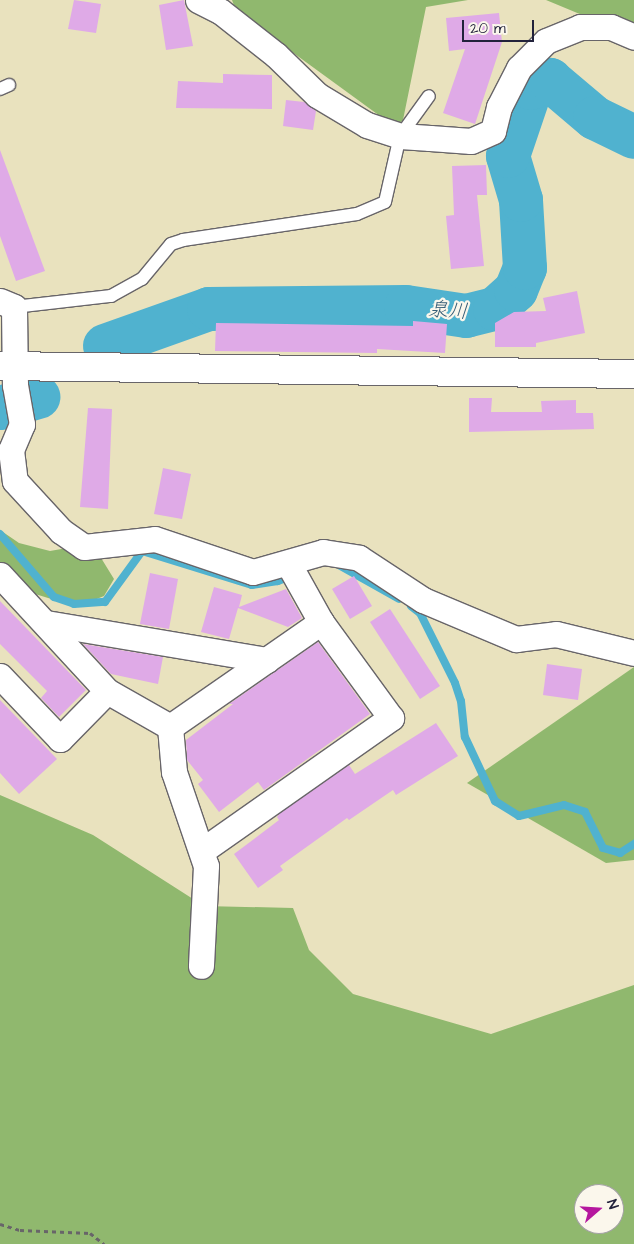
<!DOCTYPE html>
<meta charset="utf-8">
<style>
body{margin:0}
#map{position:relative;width:634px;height:1244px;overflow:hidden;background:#e9e2be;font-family:"Architects Daughter","Klee One",sans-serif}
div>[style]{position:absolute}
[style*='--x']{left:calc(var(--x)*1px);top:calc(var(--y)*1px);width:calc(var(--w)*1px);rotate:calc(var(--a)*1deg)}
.forest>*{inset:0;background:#90b86e}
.stream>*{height:8px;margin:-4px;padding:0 4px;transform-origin:4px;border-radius:4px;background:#50b2cf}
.river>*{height:44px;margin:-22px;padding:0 22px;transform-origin:22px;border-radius:22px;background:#50b2cf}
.building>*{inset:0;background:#dfaae7}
.path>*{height:3px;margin-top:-1.5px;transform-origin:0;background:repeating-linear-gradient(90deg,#686569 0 4px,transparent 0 8px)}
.roads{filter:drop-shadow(1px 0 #686569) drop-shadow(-1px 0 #686569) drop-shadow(0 1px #686569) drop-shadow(0 -1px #686569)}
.service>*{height:12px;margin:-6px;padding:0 6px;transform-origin:6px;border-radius:6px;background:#fff}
.minor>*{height:25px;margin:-12.5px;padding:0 12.5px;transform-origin:12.5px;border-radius:12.5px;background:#fff}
.tertiary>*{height:28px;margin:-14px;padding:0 14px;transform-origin:14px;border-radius:14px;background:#fff}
span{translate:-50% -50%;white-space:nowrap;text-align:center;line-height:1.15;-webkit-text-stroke:4.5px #fbf7ec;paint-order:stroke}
.water-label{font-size:20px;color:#345c76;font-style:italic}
.north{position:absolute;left:574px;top:1184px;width:50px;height:50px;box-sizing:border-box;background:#fbf7ec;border:1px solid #a4a2a5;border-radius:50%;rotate:71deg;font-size:14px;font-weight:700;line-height:20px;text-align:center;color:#22223b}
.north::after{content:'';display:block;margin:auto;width:18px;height:22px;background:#b5179e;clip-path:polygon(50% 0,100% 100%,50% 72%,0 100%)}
.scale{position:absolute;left:462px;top:20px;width:72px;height:22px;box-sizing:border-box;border:2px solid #22223b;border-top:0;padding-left:6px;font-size:15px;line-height:18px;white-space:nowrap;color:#22223b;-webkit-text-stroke:4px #fbf7ec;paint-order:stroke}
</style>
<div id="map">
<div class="forest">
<div style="clip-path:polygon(232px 0,468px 0,426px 7px,403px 120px,395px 127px,236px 11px)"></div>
<div style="clip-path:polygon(546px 0,634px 0,634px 43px,611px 27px)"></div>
<div style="clip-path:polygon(0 530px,19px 543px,50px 551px,67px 548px,98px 553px,114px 579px,104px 596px,77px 607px,32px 593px,0 575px)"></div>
<div style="clip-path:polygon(634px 667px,634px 860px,606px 863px,467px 783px)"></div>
<div style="clip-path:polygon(evenodd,0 795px,93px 835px,204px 906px,293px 908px,309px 950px,353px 994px,491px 1034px,634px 985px,634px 1244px,0 1244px,0 795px,584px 1194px,614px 1194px,614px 1224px,584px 1224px,584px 1194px)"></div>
</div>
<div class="stream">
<div style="--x:0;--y:534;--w:83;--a:49.4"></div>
<div style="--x:54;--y:597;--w:21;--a:19"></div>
<div style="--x:74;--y:604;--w:31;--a:-4"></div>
<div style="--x:105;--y:602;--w:63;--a:-54"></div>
<div style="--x:142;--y:551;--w:115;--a:17.2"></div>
<div style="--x:252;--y:585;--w:26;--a:-9"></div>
<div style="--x:278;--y:581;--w:14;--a:-21"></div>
<div style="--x:337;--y:564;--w:71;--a:29.4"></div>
<div style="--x:411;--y:606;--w:11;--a:38"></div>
<div style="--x:420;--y:613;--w:78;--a:63.4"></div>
<div style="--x:455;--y:683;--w:19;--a:72"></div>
<div style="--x:461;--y:701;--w:36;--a:84"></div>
<div style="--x:465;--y:737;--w:71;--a:64.9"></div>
<div style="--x:495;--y:801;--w:28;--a:32"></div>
<div style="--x:519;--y:816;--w:46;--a:-13.7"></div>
<div style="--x:564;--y:805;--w:22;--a:18"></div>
<div style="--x:585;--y:812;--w:40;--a:63.4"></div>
<div style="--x:603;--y:848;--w:18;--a:16"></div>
<div style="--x:620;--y:853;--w:17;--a:-33"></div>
</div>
<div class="river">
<div style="--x:105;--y:346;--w:110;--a:-19.6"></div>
<div style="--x:209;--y:309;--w:197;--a:-0.6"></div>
<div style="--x:406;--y:307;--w:61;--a:8.5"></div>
<div style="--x:466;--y:316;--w:30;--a:-14"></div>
<div style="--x:495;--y:309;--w:28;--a:-42"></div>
<div style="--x:516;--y:290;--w:24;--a:-68"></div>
<div style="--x:525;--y:268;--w:68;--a:-93.4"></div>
<div style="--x:521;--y:200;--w:46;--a:-106.5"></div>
<div style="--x:508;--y:156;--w:72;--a:-71.3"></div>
<div style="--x:531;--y:88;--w:21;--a:-23"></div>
<div style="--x:550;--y:80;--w:59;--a:40.2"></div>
<div style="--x:595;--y:118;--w:43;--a:26"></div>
<div style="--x:0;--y:408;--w:40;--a:-16"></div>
</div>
<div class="building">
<div style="clip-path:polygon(74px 0,101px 4px,96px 33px,68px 29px)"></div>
<div style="clip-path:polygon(184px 0,193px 46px,166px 50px,159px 5px)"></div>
<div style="clip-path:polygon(499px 13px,502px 42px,475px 124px,443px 113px,465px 49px,449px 51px,446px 18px)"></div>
<div style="clip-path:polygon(223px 74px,272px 75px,272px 109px,176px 108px,178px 81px,223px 83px)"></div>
<div style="clip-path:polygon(286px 100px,304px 102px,316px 111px,313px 130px,283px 126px)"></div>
<div style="clip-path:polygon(0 150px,45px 271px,16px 281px,0 236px)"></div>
<div style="clip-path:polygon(486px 165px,487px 195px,477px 195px,484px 266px,451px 269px,446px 216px,454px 215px,452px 166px)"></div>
<div style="clip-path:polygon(577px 291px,585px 333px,536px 343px,536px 347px,495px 347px,495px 323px,514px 312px,546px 311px,543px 298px)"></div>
<div style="clip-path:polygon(413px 321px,447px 324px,445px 353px,377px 349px,377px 353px,215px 351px,216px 323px,413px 326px)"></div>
<div style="clip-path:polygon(469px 398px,492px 398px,491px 412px,542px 412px,541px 401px,576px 400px,576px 413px,593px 413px,594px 429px,469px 432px)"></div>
<div style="clip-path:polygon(88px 408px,112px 409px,108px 509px,80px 507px)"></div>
<div style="clip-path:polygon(163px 468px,191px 474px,182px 519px,154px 514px)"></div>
<div style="clip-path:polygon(150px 573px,178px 579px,169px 629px,140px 624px)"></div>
<div style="clip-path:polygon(354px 576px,372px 606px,350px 619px,332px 589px)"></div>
<div style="clip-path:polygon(214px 587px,242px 595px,239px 607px,286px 589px,302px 618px,288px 627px,238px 608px,229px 639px,201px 632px)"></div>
<div style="clip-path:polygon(0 601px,86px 690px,59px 717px,41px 698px,47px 691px,0 644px)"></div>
<div style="clip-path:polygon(390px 609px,440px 686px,420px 699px,370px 622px)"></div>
<div style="clip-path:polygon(318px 642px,370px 714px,264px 790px,258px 782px,219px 812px,198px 784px,203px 780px,187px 760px,186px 740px,233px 704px,229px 704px)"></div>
<div style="clip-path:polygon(83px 644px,163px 657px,158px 684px,111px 674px)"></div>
<div style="clip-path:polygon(547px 664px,582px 669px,578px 700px,543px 695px)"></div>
<div style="clip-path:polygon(0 700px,57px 759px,19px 794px,0 773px)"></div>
<div style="clip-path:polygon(436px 723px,458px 756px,396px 795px,393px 790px,349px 820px,347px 818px,280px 866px,283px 870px,258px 888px,234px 854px,279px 820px,277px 817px,280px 813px,349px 765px,355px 774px)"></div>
</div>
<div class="path">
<div style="--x:0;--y:1224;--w:21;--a:17"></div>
<div style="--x:20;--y:1230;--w:70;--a:2.5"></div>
<div style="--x:90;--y:1233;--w:18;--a:38"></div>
</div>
<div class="roads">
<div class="service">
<div style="--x:0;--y:89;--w:10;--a:-24"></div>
<div style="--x:14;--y:307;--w:98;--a:-6.5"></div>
<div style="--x:111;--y:296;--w:35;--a:-29"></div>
<div style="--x:142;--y:279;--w:45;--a:-50.4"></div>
<div style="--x:171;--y:244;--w:13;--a:-18"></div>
<div style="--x:183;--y:240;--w:176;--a:-8.5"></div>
<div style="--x:357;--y:214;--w:30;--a:-23"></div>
<div style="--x:385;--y:202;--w:68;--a:-77.2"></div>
<div style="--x:400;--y:136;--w:49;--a:-54.1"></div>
</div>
<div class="minor">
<div style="--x:198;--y:0;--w:25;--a:27"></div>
<div style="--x:220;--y:11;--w:71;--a:38.2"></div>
<div style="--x:276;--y:55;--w:57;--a:44.3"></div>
<div style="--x:317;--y:95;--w:58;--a:31"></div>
<div style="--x:367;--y:125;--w:35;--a:18"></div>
<div style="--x:400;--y:136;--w:30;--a:4"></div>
<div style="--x:430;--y:138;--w:41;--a:4.2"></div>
<div style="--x:471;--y:141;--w:24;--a:-24"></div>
<div style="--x:493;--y:131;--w:25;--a:-76"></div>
<div style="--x:499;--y:107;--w:44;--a:-62.9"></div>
<div style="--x:519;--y:68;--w:38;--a:-45"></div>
<div style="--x:546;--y:41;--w:37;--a:-22"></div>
<div style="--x:580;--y:27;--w:31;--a:0"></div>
<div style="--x:611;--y:27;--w:25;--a:23"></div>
<div style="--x:0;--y:301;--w:15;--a:23"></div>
<div style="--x:14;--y:307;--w:78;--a:89.3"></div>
<div style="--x:15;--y:385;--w:40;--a:80"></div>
<div style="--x:22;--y:424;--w:28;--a:113"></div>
<div style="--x:11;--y:450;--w:31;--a:83"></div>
<div style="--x:15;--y:481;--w:68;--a:47.4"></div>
<div style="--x:61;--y:531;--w:28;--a:35"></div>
<div style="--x:84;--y:547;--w:71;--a:-6.4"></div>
<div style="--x:155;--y:539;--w:103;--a:18.6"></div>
<div style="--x:253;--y:572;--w:73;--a:-15.9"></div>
<div style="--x:323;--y:552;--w:36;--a:9"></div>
<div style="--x:359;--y:558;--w:77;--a:33.3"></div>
<div style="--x:423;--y:600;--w:101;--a:22.8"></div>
<div style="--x:516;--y:639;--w:40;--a:-7.1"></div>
<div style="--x:556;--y:634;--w:80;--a:13.7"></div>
<div style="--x:0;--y:575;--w:158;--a:47.3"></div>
<div style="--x:46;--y:623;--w:224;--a:9.5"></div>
<div style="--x:0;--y:676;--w:87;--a:46.4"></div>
<div style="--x:60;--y:739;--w:67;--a:-45.6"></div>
<div style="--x:107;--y:691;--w:73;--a:29.7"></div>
<div style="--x:170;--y:727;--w:45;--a:84.9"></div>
<div style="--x:174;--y:772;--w:99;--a:71.2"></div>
<div style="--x:206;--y:866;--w:100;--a:92.9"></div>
<div style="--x:170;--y:727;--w:184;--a:-34.8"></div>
<div style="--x:321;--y:622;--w:68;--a:-119.2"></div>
<div style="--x:203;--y:850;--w:230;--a:-35.1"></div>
<div style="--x:391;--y:718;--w:119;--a:-126.1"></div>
</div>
<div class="tertiary">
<div style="--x:0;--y:366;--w:634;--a:0.72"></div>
</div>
</div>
<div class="water-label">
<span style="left:448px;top:311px;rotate:4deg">泉川</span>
</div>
<div class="north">N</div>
<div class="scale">20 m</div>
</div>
